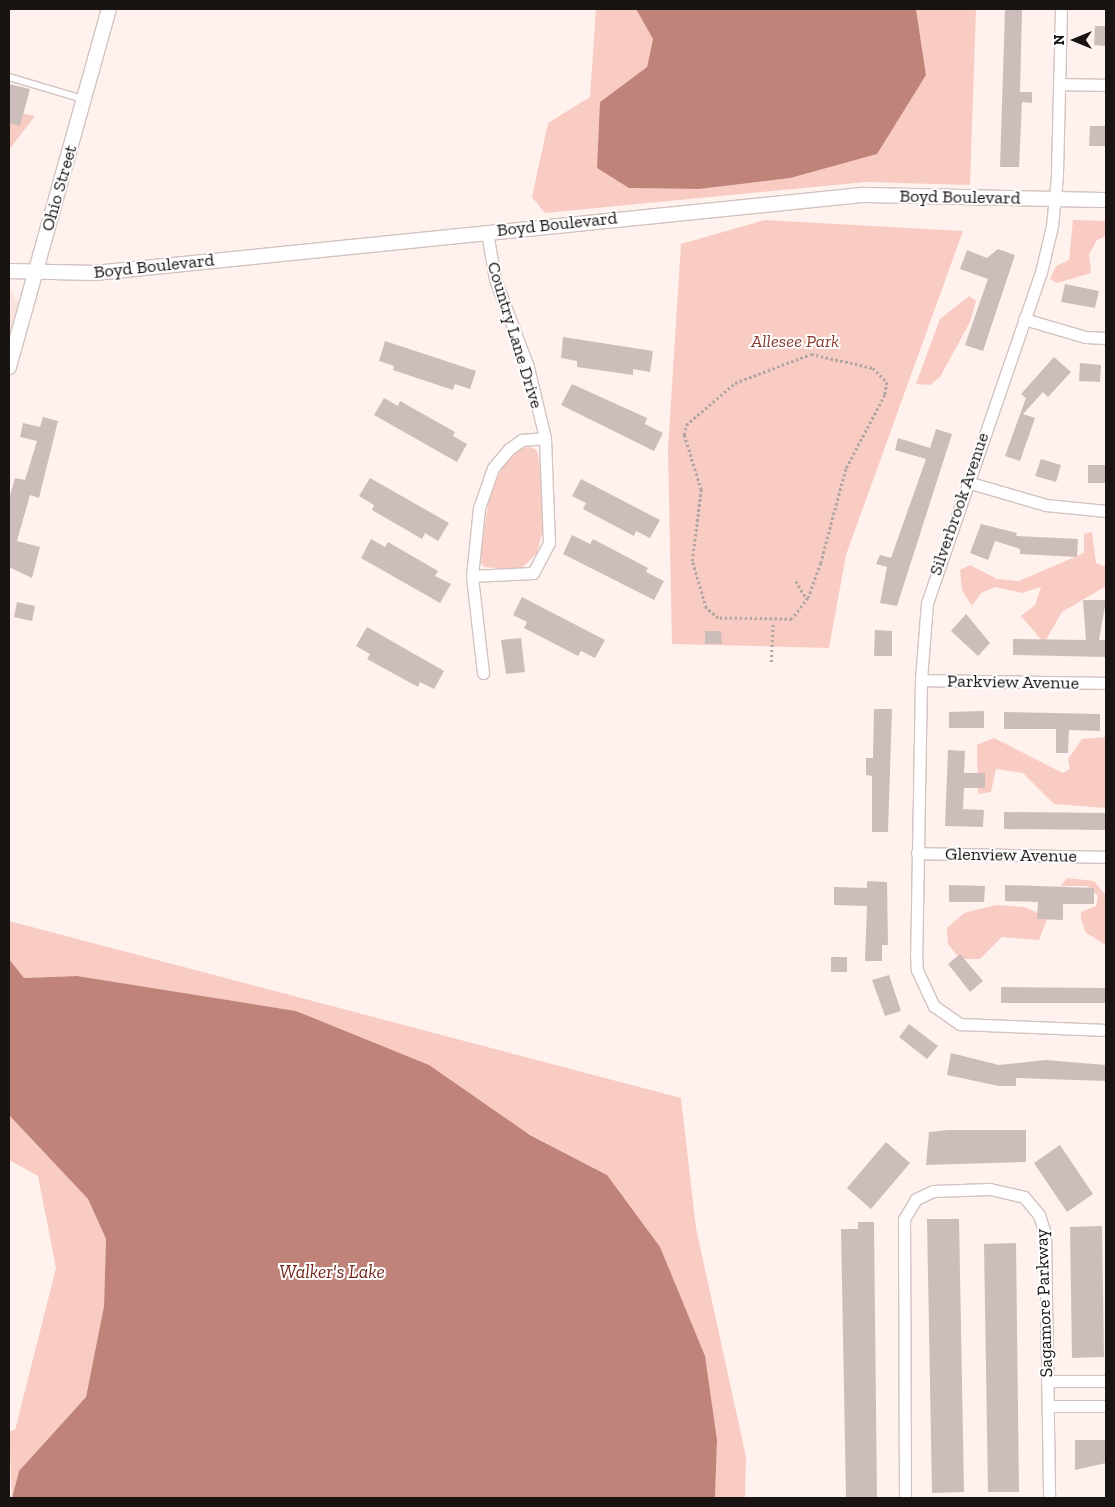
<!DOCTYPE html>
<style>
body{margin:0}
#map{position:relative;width:1115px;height:1507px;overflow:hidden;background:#fef1ee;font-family:"Zilla Slab",serif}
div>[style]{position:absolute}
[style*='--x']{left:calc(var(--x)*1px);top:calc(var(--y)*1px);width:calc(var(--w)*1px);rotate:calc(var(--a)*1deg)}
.built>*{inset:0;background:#fce3de}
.green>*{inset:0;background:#f9ccc3}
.water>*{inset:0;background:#c08379}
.building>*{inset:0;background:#cdbdba}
.path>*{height:2.5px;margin-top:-1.25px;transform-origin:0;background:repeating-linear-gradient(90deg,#afa5a2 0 2.5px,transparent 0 5px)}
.roads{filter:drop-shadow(1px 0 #d3c3c0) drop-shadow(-1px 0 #d3c3c0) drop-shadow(0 1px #d3c3c0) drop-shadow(0 -1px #d3c3c0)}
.service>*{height:5.5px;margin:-2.75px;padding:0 2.75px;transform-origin:2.75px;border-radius:2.75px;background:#fff}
.minor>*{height:11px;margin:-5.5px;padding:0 5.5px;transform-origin:5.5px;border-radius:5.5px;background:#fff}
.tertiary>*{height:14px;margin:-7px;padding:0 7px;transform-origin:7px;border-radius:7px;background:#fff}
span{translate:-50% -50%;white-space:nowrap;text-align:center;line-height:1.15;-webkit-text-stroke:4px #fff;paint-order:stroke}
.street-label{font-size:18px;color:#191312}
.park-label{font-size:18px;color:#873a2f;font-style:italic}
.water-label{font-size:19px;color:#72281e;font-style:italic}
.frame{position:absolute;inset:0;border:10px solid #191312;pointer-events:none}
.north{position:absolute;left:1050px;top:15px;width:50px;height:50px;-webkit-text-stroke:4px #fff;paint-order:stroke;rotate:270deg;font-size:14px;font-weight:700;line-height:20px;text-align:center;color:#191312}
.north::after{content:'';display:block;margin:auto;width:18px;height:22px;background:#191312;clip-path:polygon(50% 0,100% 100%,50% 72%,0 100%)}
</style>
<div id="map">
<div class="built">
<div style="clip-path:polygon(9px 288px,19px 304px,9px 337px)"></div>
</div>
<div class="green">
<div style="clip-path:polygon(596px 9px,636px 9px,653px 39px,647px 67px,600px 102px,629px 188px,699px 189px,790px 178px,926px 75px,916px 9px,976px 9px,970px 185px,866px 182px,545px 213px,532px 197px,548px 123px,590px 97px)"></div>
<div style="clip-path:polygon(9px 111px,35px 116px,9px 150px)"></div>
<div style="clip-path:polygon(765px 220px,963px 231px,846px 555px,829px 648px,672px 644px,668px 449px,681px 244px)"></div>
<div style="clip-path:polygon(1073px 220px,1106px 221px,1106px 236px,1097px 240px,1089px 254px,1091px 273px,1057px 283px,1050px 279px,1056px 266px,1069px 260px)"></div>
<div style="clip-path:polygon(969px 296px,976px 301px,970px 322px,940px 377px,930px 385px,916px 384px,940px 319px)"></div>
<div style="clip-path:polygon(530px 447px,537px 450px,541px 471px,544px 526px,537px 553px,520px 570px,484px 567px,479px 560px,491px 487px,505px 464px,521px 448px)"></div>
<div style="clip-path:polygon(1092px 532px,1096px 563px,1106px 567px,1106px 586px,1062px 612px,1044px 643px,1021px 616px,1035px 605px,1041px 587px,1022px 593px,995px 587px,981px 593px,972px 606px,962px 590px,960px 570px,970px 565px,997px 579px,1019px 581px,1084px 553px,1084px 534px)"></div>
<div style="clip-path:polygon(1106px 737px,1106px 808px,1054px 804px,1023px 773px,996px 769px,991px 792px,978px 794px,977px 745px,994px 738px,1063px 773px,1070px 769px,1068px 759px,1082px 739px)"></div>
<div style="clip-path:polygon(1067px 878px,1094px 881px,1106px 896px,1106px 945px,1086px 933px,1081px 919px,1081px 912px,1096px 906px,1098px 896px,1087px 886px,1061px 886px)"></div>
<div style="clip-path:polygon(996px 905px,1024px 907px,1048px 917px,1039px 940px,1002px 937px,980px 959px,960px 959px,948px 944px,947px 928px,964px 913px)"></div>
<div style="clip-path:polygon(9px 921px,681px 1098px,696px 1228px,746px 1457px,745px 1498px,715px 1498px,717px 1440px,607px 1175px,296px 1011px,77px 976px,24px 978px,9px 959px)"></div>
<div style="clip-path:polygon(9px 1115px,88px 1199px,106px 1239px,104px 1306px,86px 1397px,19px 1471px,12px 1498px,9px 1431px,15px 1430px,56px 1268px,38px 1176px,9px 1160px)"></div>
</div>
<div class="water">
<div style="clip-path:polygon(636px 9px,916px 9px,926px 75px,877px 154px,790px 178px,699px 189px,629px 188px,597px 168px,600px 102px,647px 67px,653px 39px)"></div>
<div style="clip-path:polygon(9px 959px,24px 978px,77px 976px,296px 1011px,429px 1065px,530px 1135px,607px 1175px,660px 1247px,705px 1356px,717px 1440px,715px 1498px,12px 1498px,19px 1471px,86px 1397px,104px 1306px,106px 1239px,88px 1199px,9px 1115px)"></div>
</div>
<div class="building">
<div style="clip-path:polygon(1005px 10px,1022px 10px,1020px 92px,1032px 92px,1032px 103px,1022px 102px,1019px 167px,1000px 167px)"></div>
<div style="clip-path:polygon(1095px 26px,1106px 26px,1106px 46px,1094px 45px)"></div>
<div style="clip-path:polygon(9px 84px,30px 89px,20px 126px,9px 123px)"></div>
<div style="clip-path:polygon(1090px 126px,1106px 126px,1106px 146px,1089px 146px)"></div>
<div style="clip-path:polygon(998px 249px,1015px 255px,983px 351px,965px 345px,988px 279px,960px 269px,967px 250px,987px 258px)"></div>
<div style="clip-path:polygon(1065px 284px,1099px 291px,1095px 308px,1061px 302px)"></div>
<div style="clip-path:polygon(563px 337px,653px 351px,650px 372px,633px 369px,633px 375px,577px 367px,577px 361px,561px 358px)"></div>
<div style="clip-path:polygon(385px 341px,476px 371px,470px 389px,455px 384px,453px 390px,393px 370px,394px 366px,379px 361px)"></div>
<div style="clip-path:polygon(1054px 357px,1071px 372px,1048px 397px,1043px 392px,1023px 414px,1035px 418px,1020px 461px,1005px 456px,1026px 398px,1021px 394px)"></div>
<div style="clip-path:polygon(1080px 363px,1101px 365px,1100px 382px,1079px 381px)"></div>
<div style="clip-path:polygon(572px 384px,647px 418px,645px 424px,663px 433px,654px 451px,561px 405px)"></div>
<div style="clip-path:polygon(384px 398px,398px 406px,400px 401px,455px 432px,453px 436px,467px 444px,457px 462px,374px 415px)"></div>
<div style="clip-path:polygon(43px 417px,58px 421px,39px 498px,30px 495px,17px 541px,40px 547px,32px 578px,9px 567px,9px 499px,15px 478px,25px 480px,37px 441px,20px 437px,23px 423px,40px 427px)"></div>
<div style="clip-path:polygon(936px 429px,952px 434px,897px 606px,880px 603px,887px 567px,876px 564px,880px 555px,891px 558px,926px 459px,895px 450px,898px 438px,930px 448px)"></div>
<div style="clip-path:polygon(1041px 459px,1061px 465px,1056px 482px,1035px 476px)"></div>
<div style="clip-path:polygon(1088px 465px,1106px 465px,1106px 483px,1088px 483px)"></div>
<div style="clip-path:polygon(370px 478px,449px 523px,438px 541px,425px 533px,422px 539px,372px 510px,374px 505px,359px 496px)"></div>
<div style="clip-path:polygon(581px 479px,660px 520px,650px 538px,636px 531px,634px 536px,583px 509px,586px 503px,572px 496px)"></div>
<div style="clip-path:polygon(981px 524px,1017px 533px,1016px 536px,1078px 539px,1077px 557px,1020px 554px,1020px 549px,995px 541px,988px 560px,970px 553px)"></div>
<div style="clip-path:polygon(572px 535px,590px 544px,593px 539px,648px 568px,646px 572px,664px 581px,654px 600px,563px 554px)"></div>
<div style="clip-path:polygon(371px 539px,385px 547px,388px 542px,438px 571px,435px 576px,451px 584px,440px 603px,361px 558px)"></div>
<div style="clip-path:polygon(522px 597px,605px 640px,595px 658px,581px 651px,578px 656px,524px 628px,527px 622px,513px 615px)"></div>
<div style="clip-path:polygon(1083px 600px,1106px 600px,1099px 640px,1106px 640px,1106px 657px,1013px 655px,1013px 639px,1086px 640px)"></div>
<div style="clip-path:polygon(17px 602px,35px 606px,32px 621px,14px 617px)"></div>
<div style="clip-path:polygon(966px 614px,990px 643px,978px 656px,951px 631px)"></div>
<div style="clip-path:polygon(367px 627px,444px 671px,434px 689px,420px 682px,418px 687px,367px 659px,370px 654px,356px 646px)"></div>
<div style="clip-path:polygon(875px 630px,892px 631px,892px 656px,874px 656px)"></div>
<div style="clip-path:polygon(705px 631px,721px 631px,722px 644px,705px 644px)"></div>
<div style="clip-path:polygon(521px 638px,525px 672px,506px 674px,501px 640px)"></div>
<div style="clip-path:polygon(874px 709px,892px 709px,888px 832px,872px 832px,872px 776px,866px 775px,866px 758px,873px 758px)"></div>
<div style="clip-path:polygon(984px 711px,984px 728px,949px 728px,949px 712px)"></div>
<div style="clip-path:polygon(1004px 712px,1100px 714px,1100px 731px,1069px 730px,1068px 753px,1056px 753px,1056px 729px,1004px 729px)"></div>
<div style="clip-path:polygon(948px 750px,965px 751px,964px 773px,985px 773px,985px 788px,964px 788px,963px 809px,984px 810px,983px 827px,945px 826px)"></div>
<div style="clip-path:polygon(1004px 812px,1106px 813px,1106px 830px,1004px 829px)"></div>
<div style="clip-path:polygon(867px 881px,887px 882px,888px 945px,882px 945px,882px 961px,865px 961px,867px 906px,834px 905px,834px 887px,867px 888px)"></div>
<div style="clip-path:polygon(949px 885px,985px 886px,984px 902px,949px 902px)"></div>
<div style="clip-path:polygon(1005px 885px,1094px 888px,1094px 904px,1063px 904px,1063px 920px,1037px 919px,1038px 902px,1005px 901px)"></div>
<div style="clip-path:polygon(960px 954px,983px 981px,970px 992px,948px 964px)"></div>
<div style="clip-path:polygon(831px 957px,847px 957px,847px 972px,831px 972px)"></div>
<div style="clip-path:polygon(889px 975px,901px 1011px,885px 1016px,872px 980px)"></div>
<div style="clip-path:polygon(1001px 987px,1106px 988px,1106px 1003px,1001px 1003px)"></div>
<div style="clip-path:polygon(909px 1024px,938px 1046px,927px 1059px,899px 1037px)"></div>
<div style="clip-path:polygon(951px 1053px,999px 1065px,1045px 1060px,1106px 1065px,1106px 1081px,1016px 1078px,1016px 1086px,999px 1086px,947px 1075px)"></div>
<div style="clip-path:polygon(948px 1130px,1026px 1130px,1026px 1162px,926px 1165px,929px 1132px)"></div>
<div style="clip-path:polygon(886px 1142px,910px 1163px,871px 1209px,847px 1188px)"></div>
<div style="clip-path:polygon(1060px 1145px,1093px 1194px,1067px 1212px,1034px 1163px)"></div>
<div style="clip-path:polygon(927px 1219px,959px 1219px,964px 1492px,932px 1493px)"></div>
<div style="clip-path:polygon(858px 1222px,874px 1222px,877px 1498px,846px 1498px,841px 1229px,858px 1229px)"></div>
<div style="clip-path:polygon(1102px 1226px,1104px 1357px,1072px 1358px,1070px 1227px)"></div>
<div style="clip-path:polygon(1016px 1243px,1019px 1492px,988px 1492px,984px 1244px)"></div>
<div style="clip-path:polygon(1075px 1440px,1106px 1440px,1106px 1463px,1075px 1470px)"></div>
</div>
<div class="path">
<div style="--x:811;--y:354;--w:64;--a:12.7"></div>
<div style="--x:873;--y:368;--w:20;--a:45"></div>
<div style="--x:887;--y:382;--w:13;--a:99"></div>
<div style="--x:885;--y:395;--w:84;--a:117.8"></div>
<div style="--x:846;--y:469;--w:97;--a:104.9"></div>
<div style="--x:821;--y:563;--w:37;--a:110"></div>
<div style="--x:808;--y:598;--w:26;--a:127"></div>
<div style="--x:792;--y:619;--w:74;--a:-179.2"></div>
<div style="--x:718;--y:618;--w:16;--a:-140"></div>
<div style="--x:706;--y:608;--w:49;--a:-106.6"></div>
<div style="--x:692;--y:561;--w:72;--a:-82.8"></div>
<div style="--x:701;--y:490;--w:58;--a:-107.2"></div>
<div style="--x:684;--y:435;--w:10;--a:-79"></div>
<div style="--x:686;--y:425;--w:65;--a:-40.6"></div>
<div style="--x:735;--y:383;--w:81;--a:-20.9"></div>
<div style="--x:796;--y:581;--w:21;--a:59"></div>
<div style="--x:771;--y:662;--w:40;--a:-87.1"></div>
</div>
<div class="roads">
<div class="service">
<div style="--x:9;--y:77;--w:77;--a:16.6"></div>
</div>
<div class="minor">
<div style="--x:1061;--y:9;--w:167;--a:91.4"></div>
<div style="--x:1057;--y:176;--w:50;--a:95.7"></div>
<div style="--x:1052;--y:226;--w:47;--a:103.4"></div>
<div style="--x:1041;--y:272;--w:350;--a:109"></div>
<div style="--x:927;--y:603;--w:77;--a:94.5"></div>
<div style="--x:921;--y:680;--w:273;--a:91"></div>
<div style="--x:916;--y:953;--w:17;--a:87"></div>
<div style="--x:917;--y:970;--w:40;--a:65"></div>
<div style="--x:934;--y:1006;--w:32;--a:35"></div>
<div style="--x:960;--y:1024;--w:146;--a:2.4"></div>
<div style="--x:1059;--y:84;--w:47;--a:1.2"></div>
<div style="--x:1024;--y:319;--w:64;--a:16.4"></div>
<div style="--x:1085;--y:337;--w:21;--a:3"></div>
<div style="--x:967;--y:482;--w:82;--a:16.2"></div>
<div style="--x:1046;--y:505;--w:60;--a:5.7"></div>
<div style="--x:472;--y:576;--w:61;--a:-2.8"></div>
<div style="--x:533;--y:573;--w:34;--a:-62"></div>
<div style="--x:549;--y:543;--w:105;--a:-92.2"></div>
<div style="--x:545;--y:438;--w:73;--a:-103.5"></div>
<div style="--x:528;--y:367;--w:94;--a:-110.6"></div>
<div style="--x:495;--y:279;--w:48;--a:-99.7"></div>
<div style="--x:483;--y:673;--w:98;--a:-96.5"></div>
<div style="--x:472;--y:576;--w:68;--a:-84.1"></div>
<div style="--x:479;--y:508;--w:42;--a:-70.7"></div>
<div style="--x:493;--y:468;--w:25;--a:-50"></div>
<div style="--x:509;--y:449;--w:16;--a:-35"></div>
<div style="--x:522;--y:440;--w:23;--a:-5"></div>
<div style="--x:921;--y:680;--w:185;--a:0.9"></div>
<div style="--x:917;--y:853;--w:189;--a:1.2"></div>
<div style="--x:1047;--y:1381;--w:59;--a:0"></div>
<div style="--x:1048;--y:1406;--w:58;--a:0"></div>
<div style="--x:905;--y:1498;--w:279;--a:-90.2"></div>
<div style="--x:904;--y:1219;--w:23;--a:-59"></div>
<div style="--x:916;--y:1199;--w:19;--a:-25"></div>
<div style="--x:933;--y:1191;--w:57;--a:-2"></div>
<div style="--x:990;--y:1189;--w:35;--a:13"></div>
<div style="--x:1024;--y:1197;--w:23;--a:50"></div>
<div style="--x:1039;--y:1215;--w:19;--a:72"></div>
<div style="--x:1045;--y:1233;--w:265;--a:89.1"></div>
</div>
<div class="tertiary">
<div style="--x:9;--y:271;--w:86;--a:1.3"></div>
<div style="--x:95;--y:273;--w:771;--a:-5.81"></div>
<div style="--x:862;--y:195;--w:244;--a:1.2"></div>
<div style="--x:9;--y:367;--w:372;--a:-74.4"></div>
</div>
</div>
<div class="street-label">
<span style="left:59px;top:188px;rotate:-74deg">Ohio Street</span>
<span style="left:960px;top:197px;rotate:1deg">Boyd Boulevard</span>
<span style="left:557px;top:224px;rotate:-6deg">Boyd Boulevard</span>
<span style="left:154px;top:266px;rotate:-6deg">Boyd Boulevard</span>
<span style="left:515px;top:335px;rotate:73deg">Country Lane Drive</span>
<span style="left:959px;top:504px;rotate:-71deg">Silverbrook Avenue</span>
<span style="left:1013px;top:682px;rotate:1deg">Parkview Avenue</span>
<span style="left:1011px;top:855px;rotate:1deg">Glenview Avenue</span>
<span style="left:1044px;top:1303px;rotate:-92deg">Sagamore Parkway</span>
</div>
<div class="park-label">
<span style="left:795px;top:341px">Allesee Park</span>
</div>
<div class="water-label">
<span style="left:332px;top:1272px">Walker's Lake</span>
</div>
<div class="frame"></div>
<div class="north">N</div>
</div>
